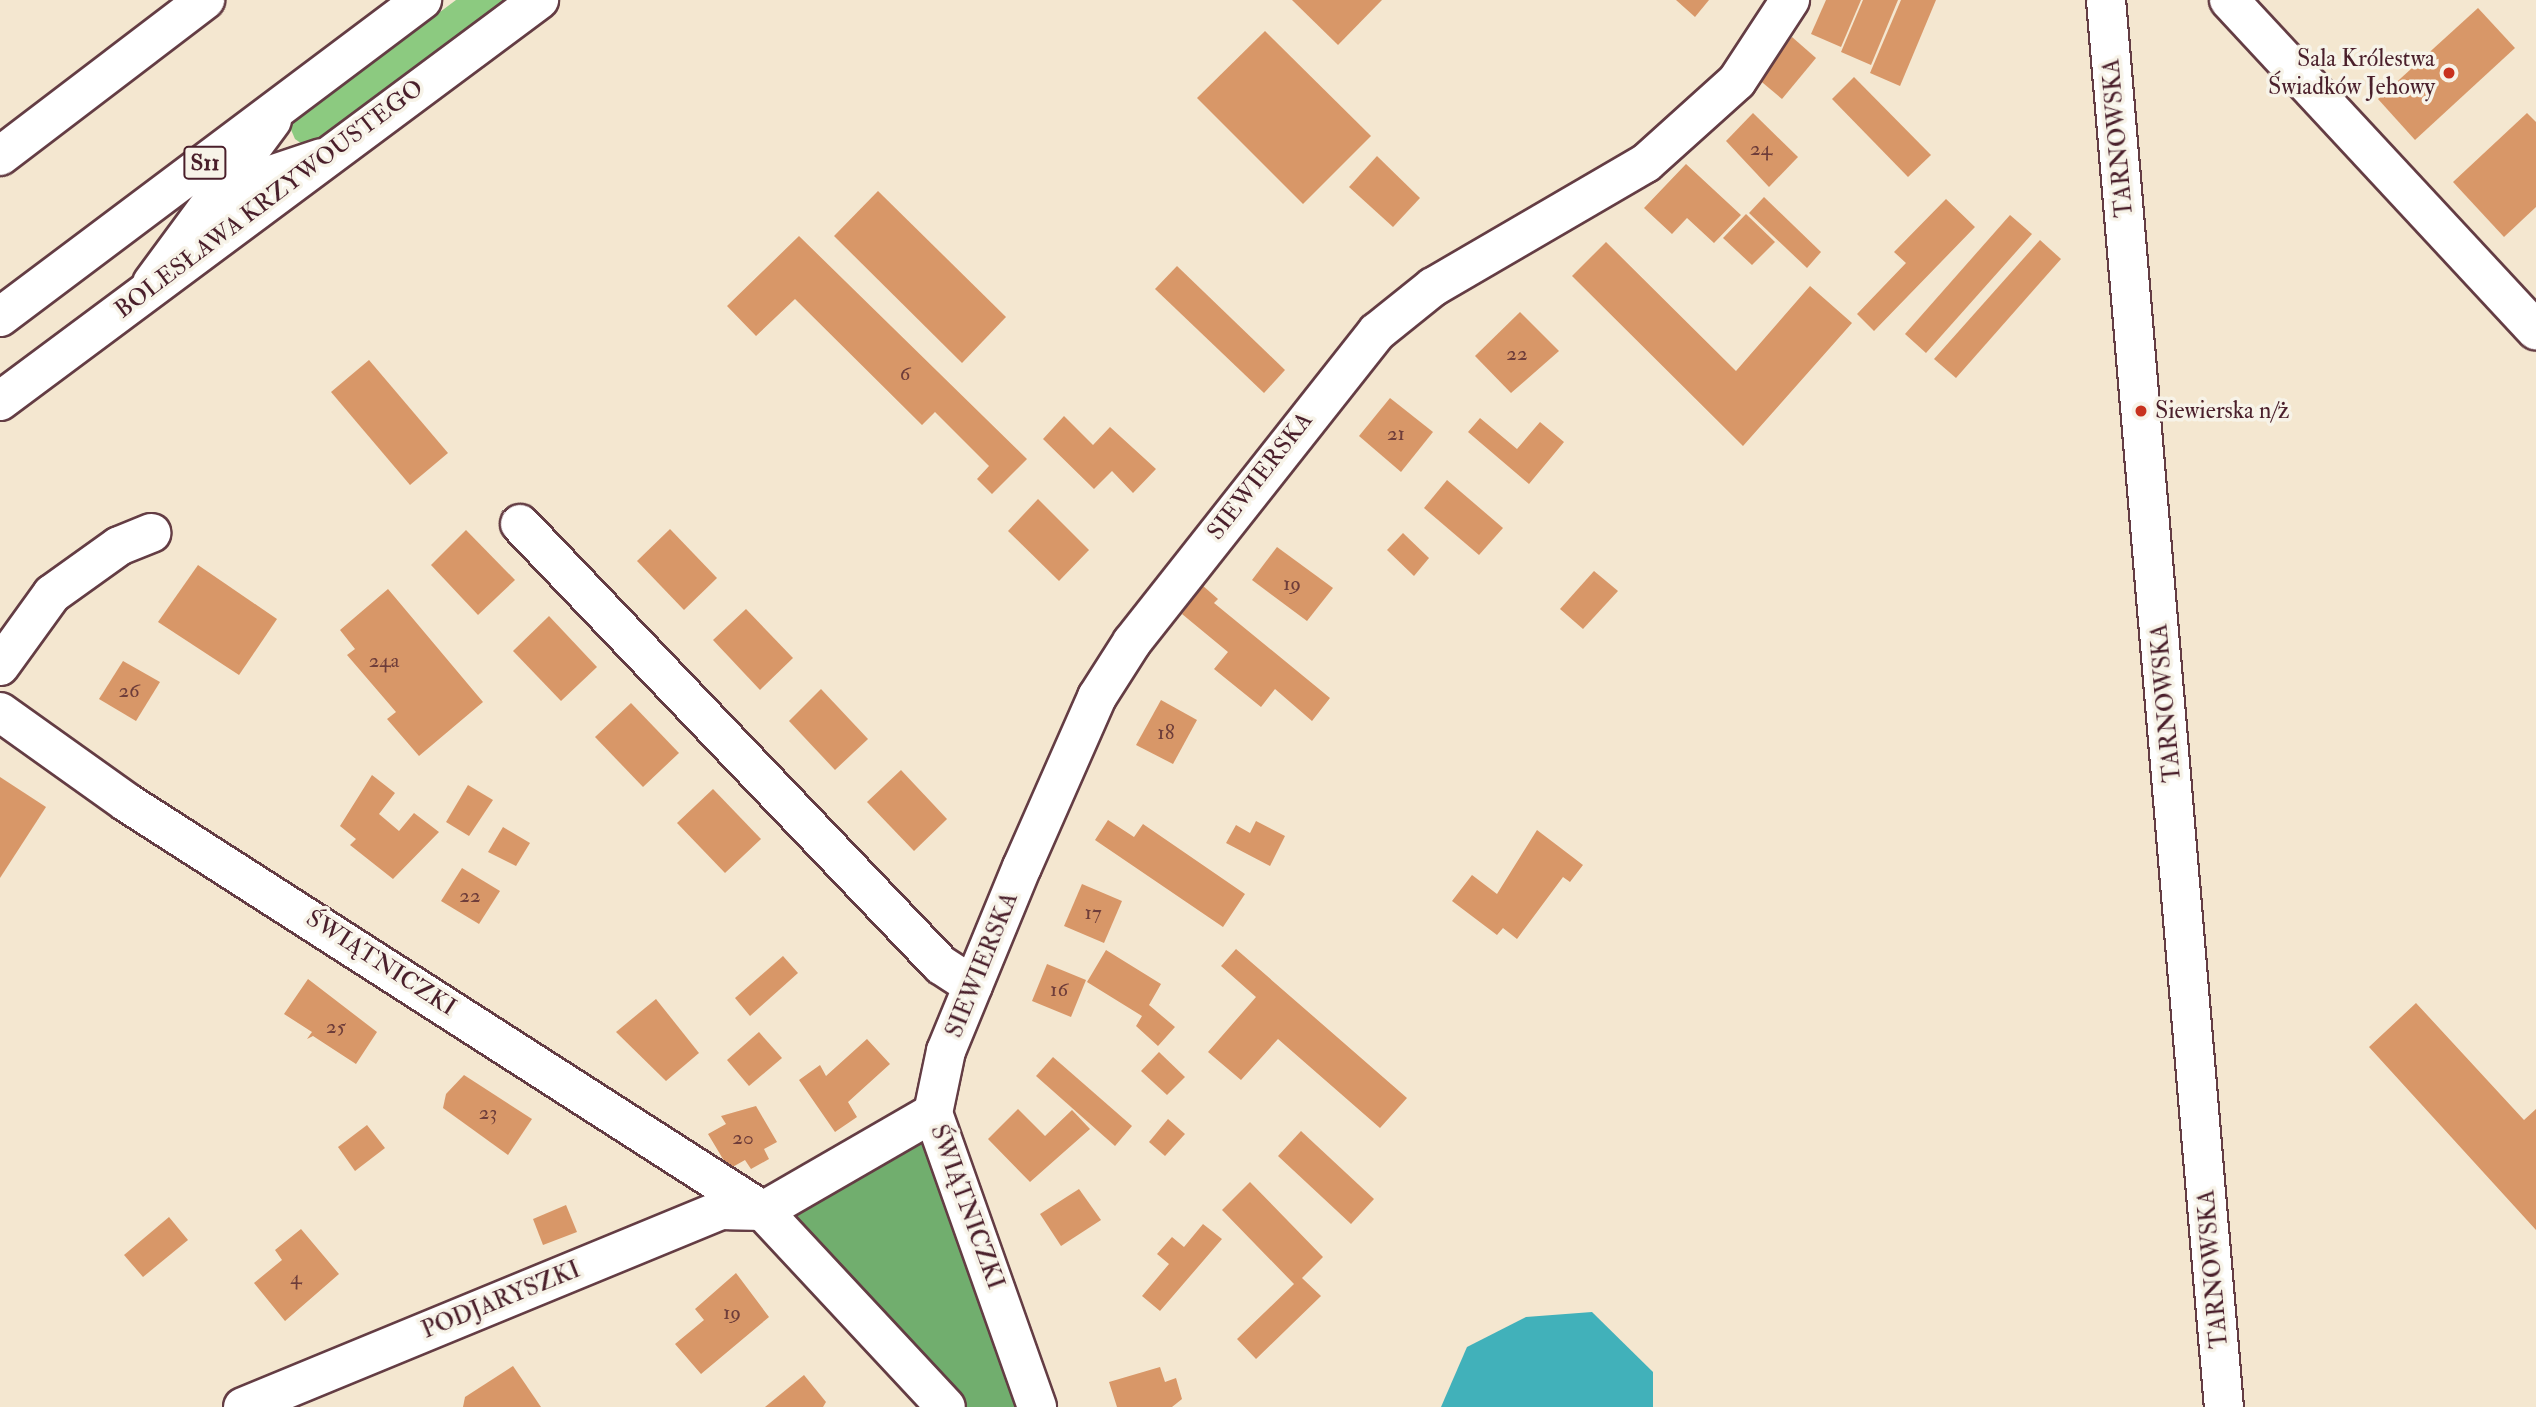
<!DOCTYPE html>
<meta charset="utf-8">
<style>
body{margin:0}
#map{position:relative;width:2536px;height:1407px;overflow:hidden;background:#f4e7d0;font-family:"IM FELL Double Pica",serif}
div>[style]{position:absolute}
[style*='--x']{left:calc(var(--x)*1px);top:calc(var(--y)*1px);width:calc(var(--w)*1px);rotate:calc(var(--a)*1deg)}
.green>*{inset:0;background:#8cca80}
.forest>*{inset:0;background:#71ae6e}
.water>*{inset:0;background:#41b1ba}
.building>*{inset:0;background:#d89768}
.roads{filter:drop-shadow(2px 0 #643d44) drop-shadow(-2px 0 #643d44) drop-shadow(0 2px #643d44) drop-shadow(0 -2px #643d44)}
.minor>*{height:38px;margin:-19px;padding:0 19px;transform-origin:19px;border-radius:19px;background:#fff}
.highway>*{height:38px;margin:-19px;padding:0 19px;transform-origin:19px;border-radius:19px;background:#fff}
.dots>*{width:19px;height:19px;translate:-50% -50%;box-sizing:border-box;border:4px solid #f7f3e8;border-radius:50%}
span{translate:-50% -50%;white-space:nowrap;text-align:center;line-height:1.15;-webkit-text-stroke:7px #f7f3e8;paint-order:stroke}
.number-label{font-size:21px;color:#6e3d3a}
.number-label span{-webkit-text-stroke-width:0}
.shield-label span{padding:2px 5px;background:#f7f3e8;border:2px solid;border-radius:5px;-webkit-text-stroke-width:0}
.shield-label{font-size:23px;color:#4a1f2b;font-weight:700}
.poi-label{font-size:24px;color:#4a1f2b}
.right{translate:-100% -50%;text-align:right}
.left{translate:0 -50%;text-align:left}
.street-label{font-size:24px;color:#4a1f2b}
</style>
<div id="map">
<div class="green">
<div style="clip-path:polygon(456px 0,505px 0,308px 148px,295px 139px,289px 125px)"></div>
</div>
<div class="forest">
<div style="clip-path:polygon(909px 1137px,942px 1154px,1023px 1407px,962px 1407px,786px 1214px)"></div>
</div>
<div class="water">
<div style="clip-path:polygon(1592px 1312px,1653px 1372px,1653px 1407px,1441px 1407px,1467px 1347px,1526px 1317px)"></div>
</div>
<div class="building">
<div style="clip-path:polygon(1292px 0,1382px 0,1338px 45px)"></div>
<div style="clip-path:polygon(1676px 0,1709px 0,1695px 17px)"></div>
<div style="clip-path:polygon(1826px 0,1861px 0,1841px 47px,1811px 34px)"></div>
<div style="clip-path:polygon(1863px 0,1898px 0,1871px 65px,1841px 52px)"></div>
<div style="clip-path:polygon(1901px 0,1936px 0,1900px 86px,1870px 73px)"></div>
<div style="clip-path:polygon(2478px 8px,2515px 48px,2415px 140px,2378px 99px)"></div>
<div style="clip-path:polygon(1265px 31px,1371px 136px,1303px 204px,1197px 98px)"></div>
<div style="clip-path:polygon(1792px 37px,1816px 58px,1782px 99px,1757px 78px)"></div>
<div style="clip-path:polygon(1854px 77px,1931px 155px,1908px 177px,1832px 99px)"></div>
<div style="clip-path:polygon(1753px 113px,1798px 157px,1769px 187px,1726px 141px)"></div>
<div style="clip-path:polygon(2527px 113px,2536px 122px,2536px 207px,2504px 237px,2453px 182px)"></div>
<div style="clip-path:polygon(1377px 156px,1420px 198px,1393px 227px,1349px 187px)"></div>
<div style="clip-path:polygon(1686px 164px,1741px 215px,1714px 243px,1687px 218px,1672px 234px,1644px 208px)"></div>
<div style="clip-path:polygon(878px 191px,1006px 317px,962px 363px,834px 236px)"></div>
<div style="clip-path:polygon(1764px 197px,1821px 252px,1807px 268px,1749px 213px)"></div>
<div style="clip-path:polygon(1946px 199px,1975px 227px,1874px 331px,1857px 314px,1906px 263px,1894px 252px)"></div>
<div style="clip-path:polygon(1746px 214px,1775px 242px,1752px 265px,1723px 238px)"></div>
<div style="clip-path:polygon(2010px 215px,2032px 234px,1926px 353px,1905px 334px)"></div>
<div style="clip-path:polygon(799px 236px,1027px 459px,992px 494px,977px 479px,989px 466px,935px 412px,922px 425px,795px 299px,756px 336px,727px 306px)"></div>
<div style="clip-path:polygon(2040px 240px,2061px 259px,1956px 378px,1934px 359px)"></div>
<div style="clip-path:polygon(1606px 242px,1736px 371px,1810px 286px,1852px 323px,1743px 446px,1572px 276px)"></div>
<div style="clip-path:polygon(1177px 266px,1285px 370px,1264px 393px,1155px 289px)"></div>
<div style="clip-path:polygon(1520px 312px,1559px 351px,1511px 393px,1475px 356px)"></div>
<div style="clip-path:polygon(369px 360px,448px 453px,410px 485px,331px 392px)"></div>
<div style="clip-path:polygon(1390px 398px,1433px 432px,1401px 472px,1359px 436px)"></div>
<div style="clip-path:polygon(1064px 416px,1093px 445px,1110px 427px,1156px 469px,1133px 493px,1112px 471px,1094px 489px,1043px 439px)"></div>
<div style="clip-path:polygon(1480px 418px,1517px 449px,1540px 422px,1564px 442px,1529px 484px,1468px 432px)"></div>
<div style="clip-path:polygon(1447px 480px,1503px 528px,1479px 555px,1424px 508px)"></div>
<div style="clip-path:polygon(1038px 499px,1089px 550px,1059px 581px,1008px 531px)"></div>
<div style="clip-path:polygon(670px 529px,717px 578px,684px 610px,637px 561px)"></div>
<div style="clip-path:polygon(466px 530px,515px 580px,478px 615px,431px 565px)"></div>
<div style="clip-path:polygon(1403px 533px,1429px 558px,1414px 576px,1387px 550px)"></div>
<div style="clip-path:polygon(1277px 547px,1333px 588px,1307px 621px,1252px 580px)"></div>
<div style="clip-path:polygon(198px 565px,277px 619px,239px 675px,158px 622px)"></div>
<div style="clip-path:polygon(1594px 571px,1618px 591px,1583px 629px,1560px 609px)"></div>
<div style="clip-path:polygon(1202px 585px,1218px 599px,1214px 603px,1330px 698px,1312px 721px,1275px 689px,1261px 707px,1214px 669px,1228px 652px,1182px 614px)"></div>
<div style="clip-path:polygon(388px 589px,483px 702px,419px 756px,387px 719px,396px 712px,347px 655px,355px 649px,340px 630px)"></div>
<div style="clip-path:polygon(746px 609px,793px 658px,760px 690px,713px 640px)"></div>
<div style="clip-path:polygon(549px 616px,597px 667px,561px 701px,513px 651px)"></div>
<div style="clip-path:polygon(123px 661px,160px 682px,136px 721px,99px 699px)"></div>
<div style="clip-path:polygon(821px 689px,868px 739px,835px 770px,789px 721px)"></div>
<div style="clip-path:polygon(1161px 700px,1197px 720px,1173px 764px,1136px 745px)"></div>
<div style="clip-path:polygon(631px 703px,679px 753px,643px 787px,595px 737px)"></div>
<div style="clip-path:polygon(901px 770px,947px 819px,914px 851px,867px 802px)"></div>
<div style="clip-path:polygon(372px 775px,395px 793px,379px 814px,399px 831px,414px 813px,439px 832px,393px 879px,350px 845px,356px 839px,340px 826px)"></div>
<div style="clip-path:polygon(0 777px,46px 807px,0 878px)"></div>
<div style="clip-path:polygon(468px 785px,493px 800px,469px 836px,446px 822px)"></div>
<div style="clip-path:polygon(713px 789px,761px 839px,725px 873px,677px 823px)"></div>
<div style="clip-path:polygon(1108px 820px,1134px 837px,1143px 824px,1245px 894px,1223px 927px,1095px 840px)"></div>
<div style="clip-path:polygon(1256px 821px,1285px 836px,1270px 866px,1226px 843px,1236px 825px,1250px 833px)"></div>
<div style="clip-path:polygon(503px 827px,530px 843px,516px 866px,488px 852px)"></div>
<div style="clip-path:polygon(1537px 830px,1583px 865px,1570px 882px,1563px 877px,1517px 939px,1503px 928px,1497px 935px,1452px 901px,1472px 875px,1497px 894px)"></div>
<div style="clip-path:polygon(462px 868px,500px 891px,479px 924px,441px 901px)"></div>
<div style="clip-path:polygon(1082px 884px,1122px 901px,1104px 943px,1064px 926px)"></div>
<div style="clip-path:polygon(1236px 949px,1407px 1098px,1380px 1128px,1278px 1039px,1241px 1080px,1208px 1052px,1256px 997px,1221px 966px)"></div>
<div style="clip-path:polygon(1106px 950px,1161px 984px,1149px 1005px,1175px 1027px,1158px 1046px,1136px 1026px,1142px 1016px,1087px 982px)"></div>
<div style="clip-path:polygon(783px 956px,798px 973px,750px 1016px,735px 998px)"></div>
<div style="clip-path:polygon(1047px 964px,1086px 980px,1071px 1017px,1032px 1001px)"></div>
<div style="clip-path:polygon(308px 979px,377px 1032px,356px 1064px,313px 1036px,307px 1039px,312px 1032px,284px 1014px)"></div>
<div style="clip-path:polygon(656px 999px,699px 1053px,666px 1081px,616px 1032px)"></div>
<div style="clip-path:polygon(2416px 1003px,2524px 1120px,2536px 1109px,2536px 1230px,2369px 1047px)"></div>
<div style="clip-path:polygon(759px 1032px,782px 1058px,749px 1086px,727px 1060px)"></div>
<div style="clip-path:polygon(867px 1039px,890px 1064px,848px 1102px,857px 1117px,835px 1132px,799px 1080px,820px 1065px,826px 1076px)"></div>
<div style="clip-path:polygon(1159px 1052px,1185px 1077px,1167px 1095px,1141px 1071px)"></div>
<div style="clip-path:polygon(1053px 1057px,1132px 1126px,1115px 1146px,1036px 1076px)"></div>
<div style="clip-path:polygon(464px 1075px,532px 1119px,508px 1155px,443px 1108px,446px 1094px)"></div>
<div style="clip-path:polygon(756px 1106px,777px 1142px,764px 1149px,769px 1159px,751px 1169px,745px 1160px,729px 1169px,708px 1134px,726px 1124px,721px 1116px)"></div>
<div style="clip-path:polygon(1018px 1109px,1045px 1136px,1072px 1110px,1090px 1129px,1030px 1182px,988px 1139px)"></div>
<div style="clip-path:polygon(1168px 1119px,1185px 1134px,1165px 1156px,1149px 1142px)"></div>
<div style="clip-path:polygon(367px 1125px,385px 1148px,355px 1171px,338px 1147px)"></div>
<div style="clip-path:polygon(1301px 1131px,1374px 1199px,1351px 1224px,1278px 1156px)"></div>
<div style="clip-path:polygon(1250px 1182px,1323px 1257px,1302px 1278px,1321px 1296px,1256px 1359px,1237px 1339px,1294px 1284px,1222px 1210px)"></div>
<div style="clip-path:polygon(1079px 1189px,1101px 1220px,1061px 1246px,1040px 1214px)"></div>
<div style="clip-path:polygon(566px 1205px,577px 1232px,543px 1245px,533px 1219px)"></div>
<div style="clip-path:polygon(169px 1217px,188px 1240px,143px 1277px,124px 1255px)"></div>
<div style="clip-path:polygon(1203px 1224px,1222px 1239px,1160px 1311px,1142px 1296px,1169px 1264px,1157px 1254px,1172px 1237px,1184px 1247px)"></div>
<div style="clip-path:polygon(301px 1229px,339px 1274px,285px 1321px,254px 1283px,282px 1260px,275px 1250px)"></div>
<div style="clip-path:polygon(736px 1273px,769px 1317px,701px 1374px,675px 1344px,704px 1320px,695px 1309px)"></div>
<div style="clip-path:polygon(513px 1366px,541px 1407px,463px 1407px,465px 1397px)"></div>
<div style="clip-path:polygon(1160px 1367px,1165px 1382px,1176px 1378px,1182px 1399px,1172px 1407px,1117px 1407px,1109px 1382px)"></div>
<div style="clip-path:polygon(804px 1375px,826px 1402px,823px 1407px,765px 1407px)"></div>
</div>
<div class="roads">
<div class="minor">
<div style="--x:2106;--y:0;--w:1412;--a:85.21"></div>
<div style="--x:2229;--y:0;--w:451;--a:47.1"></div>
<div style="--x:0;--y:156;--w:258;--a:-37.3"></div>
<div style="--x:212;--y:195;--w:115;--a:-18.7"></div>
<div style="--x:152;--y:283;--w:202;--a:-53.6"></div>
<div style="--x:520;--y:524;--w:610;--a:46.33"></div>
<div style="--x:941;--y:965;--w:38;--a:33"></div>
<div style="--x:0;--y:666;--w:89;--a:-54.2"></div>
<div style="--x:52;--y:594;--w:82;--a:-35.6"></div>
<div style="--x:119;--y:546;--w:35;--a:-22"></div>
<div style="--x:0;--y:712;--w:155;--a:35.5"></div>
<div style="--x:126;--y:802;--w:757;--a:32.7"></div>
<div style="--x:763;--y:1211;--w:268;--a:47"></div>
<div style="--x:933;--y:1113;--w:63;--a:-78.2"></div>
<div style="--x:946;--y:1051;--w:199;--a:-67.6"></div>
<div style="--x:1022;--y:867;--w:186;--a:-66.2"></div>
<div style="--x:1097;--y:697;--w:65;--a:-57.5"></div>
<div style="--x:1132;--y:642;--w:395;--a:-51.7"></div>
<div style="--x:1377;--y:332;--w:72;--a:-38.8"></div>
<div style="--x:1433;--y:287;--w:246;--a:-30.2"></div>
<div style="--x:1646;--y:163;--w:122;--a:-42"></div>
<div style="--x:1737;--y:81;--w:97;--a:-56.8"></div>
<div style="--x:933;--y:1113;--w:312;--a:70.5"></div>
<div style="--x:763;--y:1211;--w:196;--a:-30"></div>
<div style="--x:243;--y:1407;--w:517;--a:-22.4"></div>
<div style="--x:721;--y:1210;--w:42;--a:1.4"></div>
</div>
<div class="highway">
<div style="--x:0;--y:317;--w:528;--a:-36.91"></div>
<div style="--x:0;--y:401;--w:672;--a:-36.65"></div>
</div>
</div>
<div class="dots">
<div style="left:2449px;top:73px;background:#c8321e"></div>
<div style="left:2141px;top:411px;background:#c8321e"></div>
</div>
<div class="number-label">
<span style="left:1761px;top:149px">24</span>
<span style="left:1517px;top:354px">22</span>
<span style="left:905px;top:374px">6</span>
<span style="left:1396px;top:434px">21</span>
<span style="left:1292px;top:584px">19</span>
<span style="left:384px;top:661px">24a</span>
<span style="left:129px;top:691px">26</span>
<span style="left:1166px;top:733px">18</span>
<span style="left:470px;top:896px">22</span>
<span style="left:1093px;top:913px">17</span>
<span style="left:1059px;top:990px">16</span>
<span style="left:336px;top:1027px">25</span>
<span style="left:488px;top:1113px">23</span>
<span style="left:743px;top:1138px">20</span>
<span style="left:296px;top:1278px">4</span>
<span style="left:732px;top:1313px">19</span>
</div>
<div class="shield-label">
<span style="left:205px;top:163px">S11</span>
</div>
<div class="poi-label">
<span class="right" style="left:2435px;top:73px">Sala Królestwa<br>Świadków Jehowy</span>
<span class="left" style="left:2155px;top:411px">Siewierska n/ż</span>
</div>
<div class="street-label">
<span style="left:2118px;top:138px;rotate:-95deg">TARNOWSKA</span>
<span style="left:269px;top:199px;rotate:-37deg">BOLESŁAWA KRZYWOUSTEGO</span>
<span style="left:1260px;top:476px;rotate:-52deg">SIEWIERSKA</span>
<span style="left:2166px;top:703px;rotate:-95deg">TARNOWSKA</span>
<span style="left:381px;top:963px;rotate:33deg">ŚWIĄTNICZKI</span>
<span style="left:982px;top:965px;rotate:-68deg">SIEWIERSKA</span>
<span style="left:967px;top:1207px;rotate:70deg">ŚWIĄTNICZKI</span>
<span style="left:2213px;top:1269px;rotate:-95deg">TARNOWSKA</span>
<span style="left:501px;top:1300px;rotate:-22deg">PODJARYSZKI</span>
</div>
</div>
